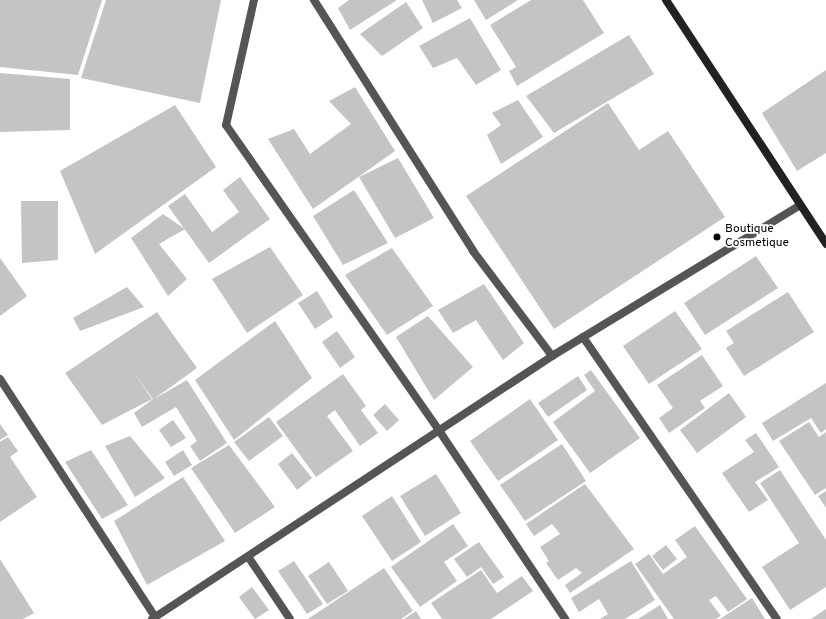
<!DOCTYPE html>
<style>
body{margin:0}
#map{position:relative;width:826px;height:619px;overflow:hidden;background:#fff;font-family:Overpass,sans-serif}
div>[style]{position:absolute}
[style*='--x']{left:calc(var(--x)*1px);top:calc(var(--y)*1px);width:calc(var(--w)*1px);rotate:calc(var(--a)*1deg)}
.building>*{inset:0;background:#c4c4c4}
.street>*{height:8px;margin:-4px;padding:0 4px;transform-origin:4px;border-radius:4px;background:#555}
.secondary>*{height:8px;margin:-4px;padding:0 4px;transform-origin:4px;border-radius:4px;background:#222}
.dots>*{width:11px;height:11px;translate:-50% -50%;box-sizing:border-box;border:2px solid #fff;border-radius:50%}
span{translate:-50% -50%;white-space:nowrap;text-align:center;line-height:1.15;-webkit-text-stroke:3.5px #fff;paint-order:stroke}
.poi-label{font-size:12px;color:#000}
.left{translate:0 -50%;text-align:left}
</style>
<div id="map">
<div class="building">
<div style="clip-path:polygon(0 0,102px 0,78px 75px,0 67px)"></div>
<div style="clip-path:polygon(106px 0,221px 0,200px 103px,81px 78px)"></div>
<div style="clip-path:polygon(349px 0,397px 0,350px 30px,338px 8px)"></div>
<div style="clip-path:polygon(422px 0,457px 0,462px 8px,433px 23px)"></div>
<div style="clip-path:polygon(474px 0,518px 0,486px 20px)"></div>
<div style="clip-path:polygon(531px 0,583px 0,604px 33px,517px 86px,509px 71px,516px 67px,490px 25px)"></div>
<div style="clip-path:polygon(406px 2px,423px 28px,382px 56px,360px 34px)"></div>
<div style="clip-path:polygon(470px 18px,501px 70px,476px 85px,457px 58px,433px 68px,419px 46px)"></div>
<div style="clip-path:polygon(629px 35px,654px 74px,554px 133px,526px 96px)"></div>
<div style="clip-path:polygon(826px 70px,826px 153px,797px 171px,762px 113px)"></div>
<div style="clip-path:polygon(0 73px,70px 79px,70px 130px,0 132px)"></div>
<div style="clip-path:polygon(355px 87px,395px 151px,313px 209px,268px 139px,294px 129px,310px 154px,351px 124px,329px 101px)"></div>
<div style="clip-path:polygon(518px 100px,543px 137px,501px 164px,487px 135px,501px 125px,492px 113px)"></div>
<div style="clip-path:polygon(608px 103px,639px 150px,668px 131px,725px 217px,554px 329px,466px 196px)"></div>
<div style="clip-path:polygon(175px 105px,216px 167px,95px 254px,60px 171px)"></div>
<div style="clip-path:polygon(398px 158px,434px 218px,395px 238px,359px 177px)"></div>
<div style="clip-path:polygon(240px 177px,270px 219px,209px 263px,168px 206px,185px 194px,212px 232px,239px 212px,223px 190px)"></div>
<div style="clip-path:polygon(354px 190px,388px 243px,343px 265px,313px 216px)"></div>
<div style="clip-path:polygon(21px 201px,58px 201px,58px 260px,22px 263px)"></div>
<div style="clip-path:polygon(163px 214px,185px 229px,159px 244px,187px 279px,168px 296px,131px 238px)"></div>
<div style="clip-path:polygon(270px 247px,303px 295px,247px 333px,212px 279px)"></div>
<div style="clip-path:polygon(392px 248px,433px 306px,387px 335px,345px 275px)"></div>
<div style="clip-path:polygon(756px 256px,778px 288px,705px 335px,684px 303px)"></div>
<div style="clip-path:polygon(0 258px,27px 296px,0 316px)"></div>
<div style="clip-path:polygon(484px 284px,524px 343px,503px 360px,476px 320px,453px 333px,438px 310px)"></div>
<div style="clip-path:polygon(127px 287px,144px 307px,80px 331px,73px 318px)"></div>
<div style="clip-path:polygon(317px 291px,333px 317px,315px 329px,298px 303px)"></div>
<div style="clip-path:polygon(788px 292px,814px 332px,744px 376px,726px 348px,734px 343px,726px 331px)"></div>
<div style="clip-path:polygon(675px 311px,702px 349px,649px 384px,623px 346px)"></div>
<div style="clip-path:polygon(157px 312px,197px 368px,154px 399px,187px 380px,227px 443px,200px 461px,190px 446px,197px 441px,176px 407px,142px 427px,134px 413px,153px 399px,132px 370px,152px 399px,102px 425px,65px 373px)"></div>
<div style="clip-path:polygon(428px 316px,473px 367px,434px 400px,396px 337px)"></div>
<div style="clip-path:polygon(275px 321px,312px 378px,234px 440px,195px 380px)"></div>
<div style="clip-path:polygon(337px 331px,355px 357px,340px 368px,322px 342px)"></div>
<div style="clip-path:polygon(702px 355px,723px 386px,700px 401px,705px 408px,669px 433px,659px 418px,673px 408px,657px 385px)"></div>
<div style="clip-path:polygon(591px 370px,640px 438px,590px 473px,553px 422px,595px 391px,584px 375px)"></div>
<div style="clip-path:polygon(343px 374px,366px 406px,361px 410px,378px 433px,360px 446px,335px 410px,327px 416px,353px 451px,316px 477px,276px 422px)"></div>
<div style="clip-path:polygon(578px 376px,587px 390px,548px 417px,538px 403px)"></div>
<div style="clip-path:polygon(826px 383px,826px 429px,821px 433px,811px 418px,773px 441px,762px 423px)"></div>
<div style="clip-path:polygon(729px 393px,746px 417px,697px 453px,680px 430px)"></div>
<div style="clip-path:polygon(530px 399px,558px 440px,498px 481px,470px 441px)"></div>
<div style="clip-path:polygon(385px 404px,399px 420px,387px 431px,373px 415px)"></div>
<div style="clip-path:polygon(269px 417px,283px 436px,249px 461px,234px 442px)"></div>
<div style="clip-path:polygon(173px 420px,186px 438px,171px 447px,159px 430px)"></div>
<div style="clip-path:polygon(809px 422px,819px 437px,826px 432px,826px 488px,815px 495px,779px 441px)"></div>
<div style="clip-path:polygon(0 424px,8px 435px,0 440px)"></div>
<div style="clip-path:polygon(756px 433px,779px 467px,755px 482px,768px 500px,749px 512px,722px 473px,754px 452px,745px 440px)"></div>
<div style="clip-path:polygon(130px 436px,165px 478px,135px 497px,105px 446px)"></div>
<div style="clip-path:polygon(8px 437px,18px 451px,10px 457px,37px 497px,0 522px,0 442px)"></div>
<div style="clip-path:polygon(562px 444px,586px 481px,525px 521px,500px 485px)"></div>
<div style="clip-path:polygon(229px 445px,275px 507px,235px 533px,191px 468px)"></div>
<div style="clip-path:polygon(91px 450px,128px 505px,102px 519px,65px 462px)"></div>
<div style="clip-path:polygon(183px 450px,192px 465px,174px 476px,165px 462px)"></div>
<div style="clip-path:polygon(292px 453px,312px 478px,297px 490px,278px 464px)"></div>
<div style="clip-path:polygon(780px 470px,826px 540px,826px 587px,790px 610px,762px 567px,799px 543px,760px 483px)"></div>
<div style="clip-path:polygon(436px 474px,461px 513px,425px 536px,400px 496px)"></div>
<div style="clip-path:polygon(183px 477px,225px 541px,147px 585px,114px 521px)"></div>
<div style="clip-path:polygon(585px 484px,634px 549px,570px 593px,565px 585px,582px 573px,576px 568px,558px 580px,546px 563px,549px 561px,540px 547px,560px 534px,552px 524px,534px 536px,526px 524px)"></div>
<div style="clip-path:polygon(826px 491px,826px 508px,818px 496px)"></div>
<div style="clip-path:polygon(392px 496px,421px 542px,392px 561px,362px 516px)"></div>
<div style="clip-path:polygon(453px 524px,468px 546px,444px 562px,457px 581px,420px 607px,391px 567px)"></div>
<div style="clip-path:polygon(695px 526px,747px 599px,728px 612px,716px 596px,709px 600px,721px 616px,716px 619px,674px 619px,635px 564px,649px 554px,663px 574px,687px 557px,675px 540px)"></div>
<div style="clip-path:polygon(479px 542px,504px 577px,493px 584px,481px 567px,467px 577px,454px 559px)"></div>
<div style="clip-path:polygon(666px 545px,677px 559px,663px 570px,652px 556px)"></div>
<div style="clip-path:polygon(0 559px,34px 613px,23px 619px,0 619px)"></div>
<div style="clip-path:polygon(294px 561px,323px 604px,307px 614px,278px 571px)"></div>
<div style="clip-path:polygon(631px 561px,655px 600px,625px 619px,600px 619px,608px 614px,599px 599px,579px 612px,571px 598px)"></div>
<div style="clip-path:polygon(329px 562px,348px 591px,327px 604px,308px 576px)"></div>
<div style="clip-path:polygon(384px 568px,413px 611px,401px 619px,308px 619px)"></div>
<div style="clip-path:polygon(481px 570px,497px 593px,522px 576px,533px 591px,491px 619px,442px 619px,431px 603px)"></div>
<div style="clip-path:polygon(252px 587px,269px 610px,255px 619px,239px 597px)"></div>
<div style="clip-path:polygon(752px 598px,765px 619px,720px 619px)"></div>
<div style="clip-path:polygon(660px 605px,668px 619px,638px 619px)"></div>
<div style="clip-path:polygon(826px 609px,826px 619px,811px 619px)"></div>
<div style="clip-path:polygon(416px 611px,421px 619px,404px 619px)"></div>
</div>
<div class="street">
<div style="--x:254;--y:0;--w:128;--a:102.6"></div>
<div style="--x:226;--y:125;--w:371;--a:55.1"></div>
<div style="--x:438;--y:429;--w:229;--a:56.2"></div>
<div style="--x:314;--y:0;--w:297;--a:57.6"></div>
<div style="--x:473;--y:251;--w:131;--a:53"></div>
<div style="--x:583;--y:337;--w:342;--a:55.5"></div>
<div style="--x:0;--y:379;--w:284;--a:56.9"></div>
<div style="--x:249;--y:558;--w:73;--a:56.1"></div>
<div style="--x:152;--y:619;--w:479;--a:-33.3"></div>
<div style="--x:552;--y:356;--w:290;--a:-31.3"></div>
</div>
<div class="secondary">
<div style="--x:666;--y:0;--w:292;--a:56.7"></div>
</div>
<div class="dots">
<div style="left:717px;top:237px;background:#000"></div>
</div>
<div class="poi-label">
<span class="left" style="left:725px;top:237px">Boutique<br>Cosmetique</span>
</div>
</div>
